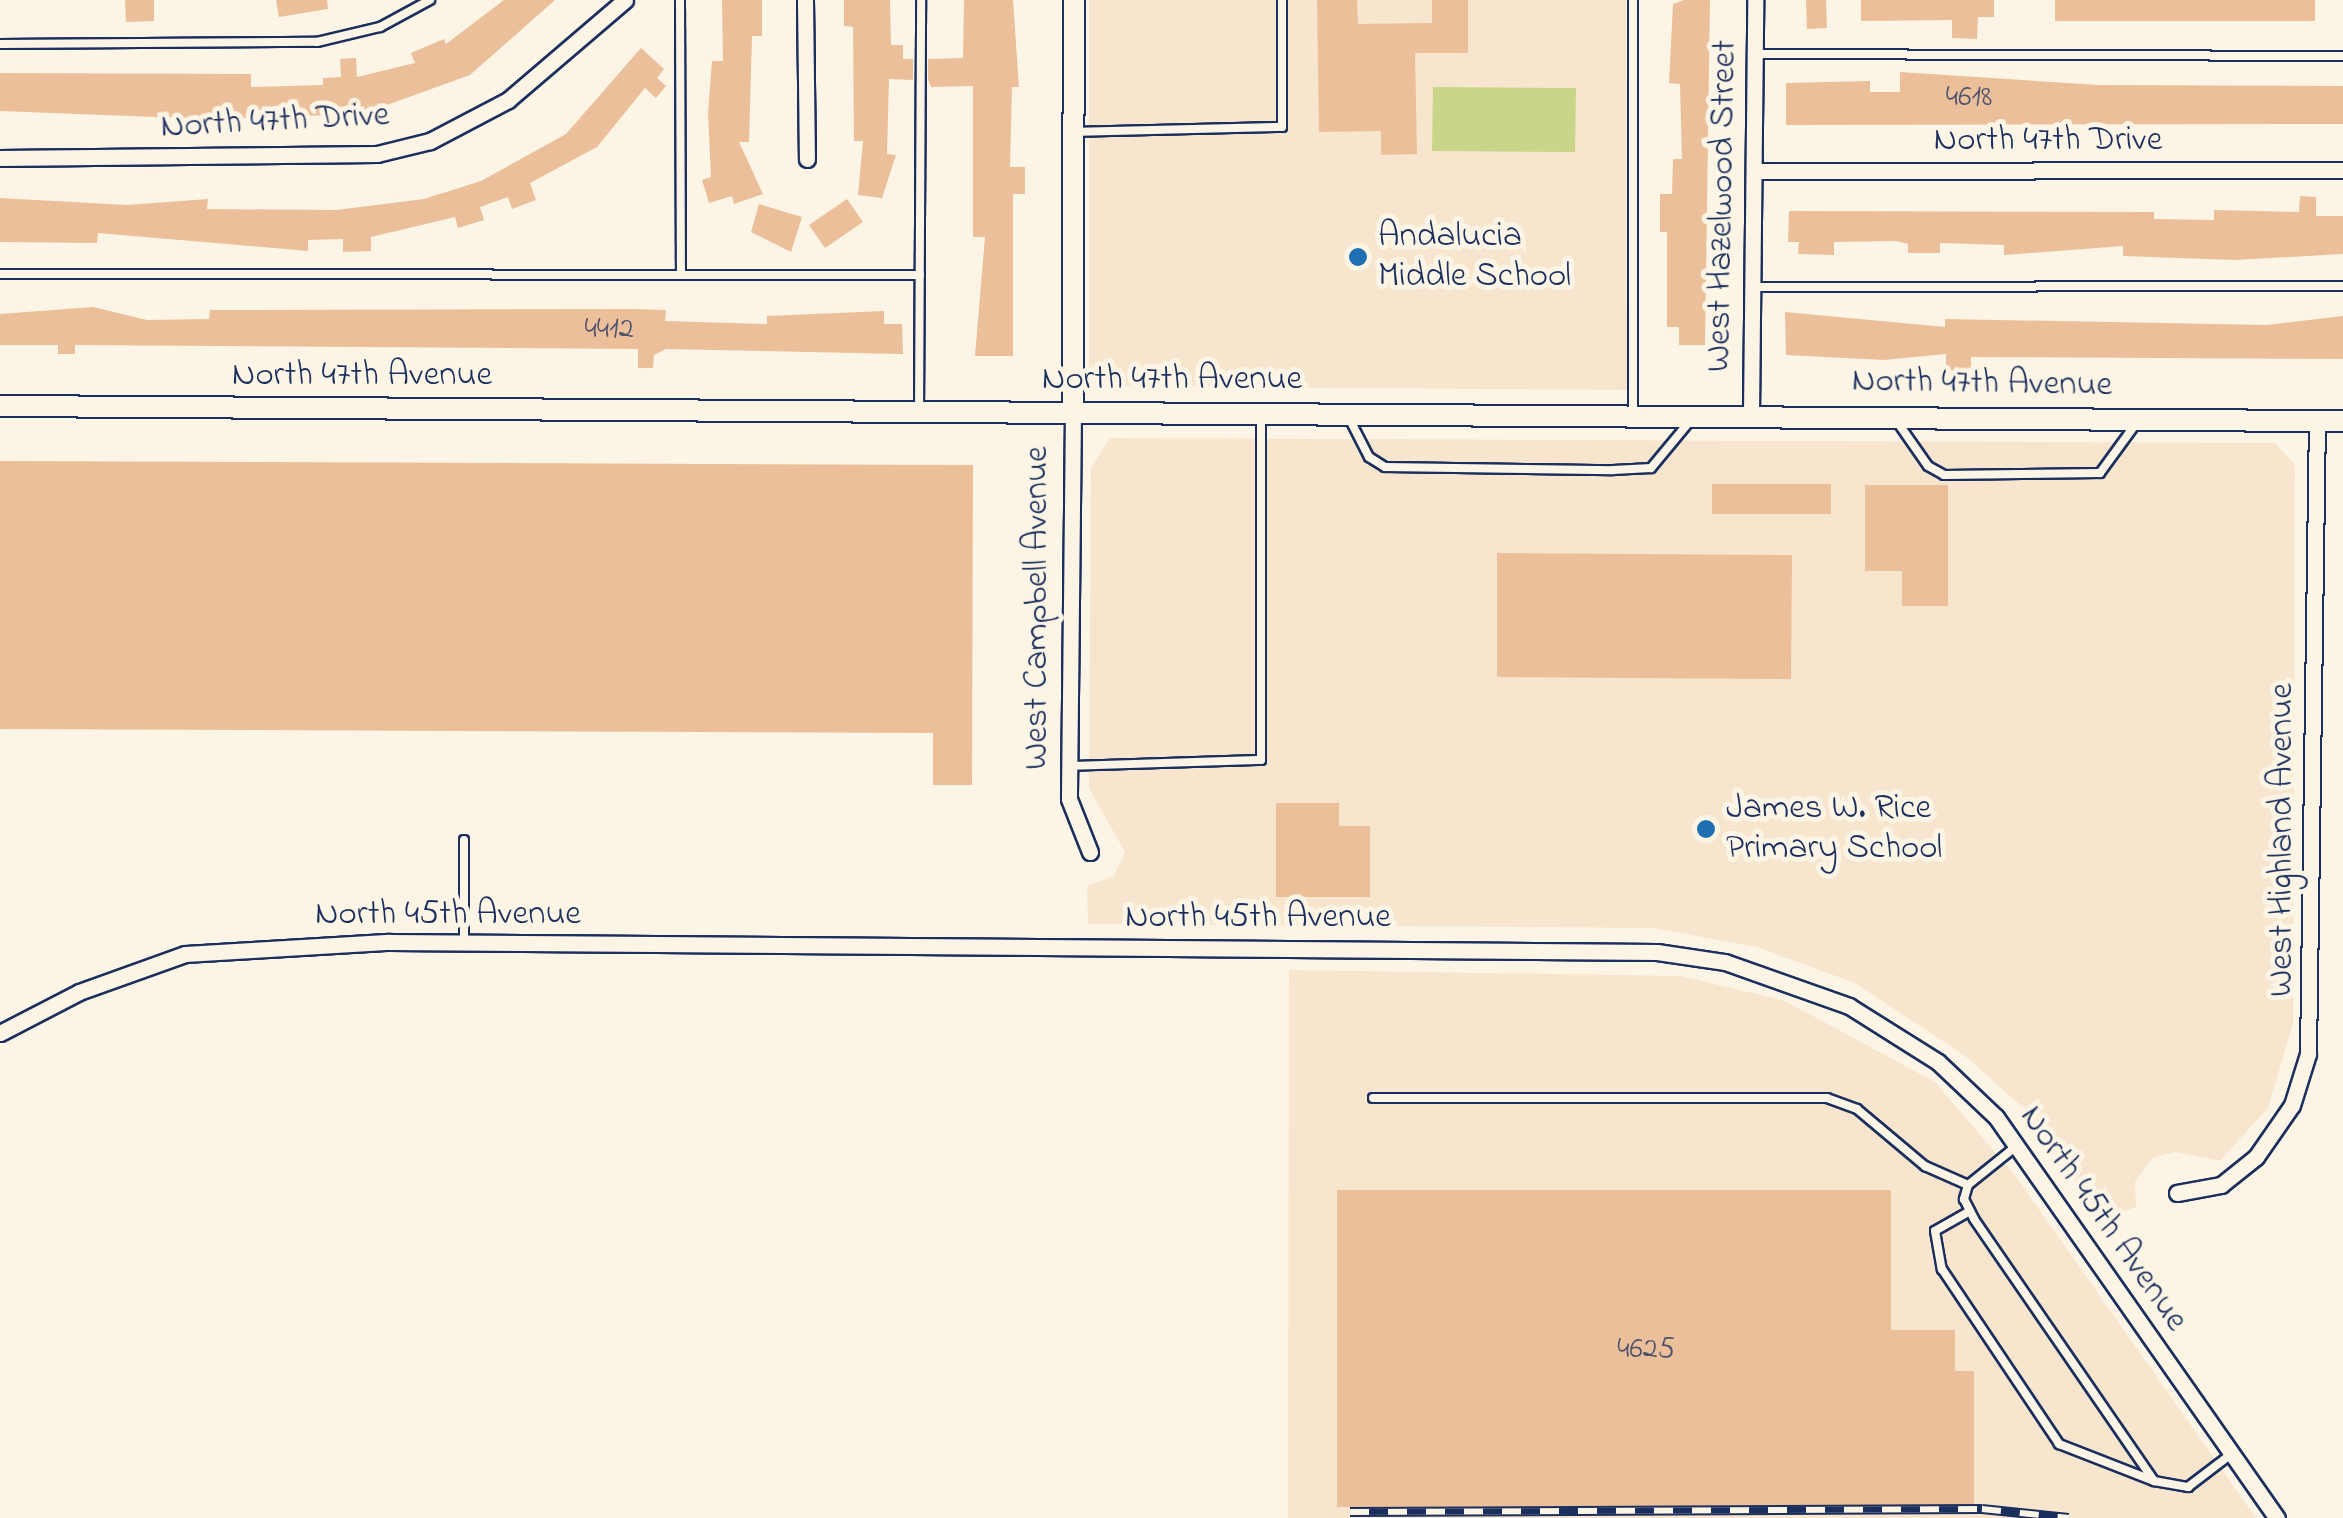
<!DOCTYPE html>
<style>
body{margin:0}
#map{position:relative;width:2343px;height:1518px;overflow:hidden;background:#fcf5e5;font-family:"Indie Flower",sans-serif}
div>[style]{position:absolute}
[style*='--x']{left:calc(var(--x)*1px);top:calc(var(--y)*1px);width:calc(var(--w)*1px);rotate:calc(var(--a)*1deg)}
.built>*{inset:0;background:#f7e5ce}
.green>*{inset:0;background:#c9d589}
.building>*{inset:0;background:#ebbf9a}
.roads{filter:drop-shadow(2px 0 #1b2f5e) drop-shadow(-2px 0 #1b2f5e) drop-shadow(0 2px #1b2f5e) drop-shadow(0 -2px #1b2f5e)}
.lane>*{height:8px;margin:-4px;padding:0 4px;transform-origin:4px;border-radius:4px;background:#fcf5e5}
.street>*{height:15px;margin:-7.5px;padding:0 7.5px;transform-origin:7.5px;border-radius:7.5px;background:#fcf5e5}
.secondary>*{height:20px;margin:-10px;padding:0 10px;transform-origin:10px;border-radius:10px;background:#fcf5e5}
.rail>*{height:10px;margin-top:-5px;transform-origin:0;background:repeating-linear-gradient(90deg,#fcf5e5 0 19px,#1b2f5e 0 38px);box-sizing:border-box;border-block:2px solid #1b2f5e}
.dots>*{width:28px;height:28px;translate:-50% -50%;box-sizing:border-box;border:5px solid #fcf5e5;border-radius:50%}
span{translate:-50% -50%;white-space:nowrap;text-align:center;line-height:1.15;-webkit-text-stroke:10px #fcf5e5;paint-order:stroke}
.number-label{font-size:30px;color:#4f536d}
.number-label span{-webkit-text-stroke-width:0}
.street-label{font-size:35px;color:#1b2f5e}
.poi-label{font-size:35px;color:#1b2f5e}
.left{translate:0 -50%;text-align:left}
</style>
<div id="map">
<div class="built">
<div style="clip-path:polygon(1089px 0,1626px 0,1627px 390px,1099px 386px,1089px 370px)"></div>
<div style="clip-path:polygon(1110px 438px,2275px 443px,2295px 465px,2293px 1023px,2268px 1108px,2220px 1161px,2175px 1152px,2152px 1158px,2135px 1182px,2136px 1207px,2102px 1220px,2027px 1111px,1964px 1055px,1855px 983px,1757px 947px,1653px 928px,1088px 924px,1087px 886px,1114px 876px,1125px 852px,1089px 788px,1091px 468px)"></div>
<div style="clip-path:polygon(1289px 970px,1681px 976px,1785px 1001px,1935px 1082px,2017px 1178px,2256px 1518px,1288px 1518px)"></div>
</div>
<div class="green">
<div style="clip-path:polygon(1433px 87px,1576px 88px,1575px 152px,1432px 151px)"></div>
</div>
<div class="building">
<div style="clip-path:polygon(125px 0,154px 0,154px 21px,126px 22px)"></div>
<div style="clip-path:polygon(276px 0,327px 0,328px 9px,279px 17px)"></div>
<div style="clip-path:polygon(504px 0,555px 0,470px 75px,362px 114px,206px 119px,0 111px,0 73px,251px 74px,251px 87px,323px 85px,323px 78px,341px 77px,340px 59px,356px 58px,357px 77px,415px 63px,411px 53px,444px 39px,446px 44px)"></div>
<div style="clip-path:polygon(722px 0,762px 0,762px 36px,752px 36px,749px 142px,739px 142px,763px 194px,734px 204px,732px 196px,709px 203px,702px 180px,711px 177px,708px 114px,712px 61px,723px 61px)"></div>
<div style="clip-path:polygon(844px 0,890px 0,891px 45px,903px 45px,903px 59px,913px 59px,913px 80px,889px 79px,887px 154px,896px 155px,882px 198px,858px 195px,863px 141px,854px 141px,853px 27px,844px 26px)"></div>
<div style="clip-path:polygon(964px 0,1013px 0,1019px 87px,1012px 87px,1010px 167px,1025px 167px,1025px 194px,1013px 194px,1013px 356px,975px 356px,985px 237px,973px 237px,973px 86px,931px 87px,928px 80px,928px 59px,963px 58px)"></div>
<div style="clip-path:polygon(1317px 0,1357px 0,1358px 24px,1432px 23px,1432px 0,1468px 0,1468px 53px,1415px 53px,1417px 154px,1381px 155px,1381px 131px,1319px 132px)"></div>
<div style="clip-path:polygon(1684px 0,1710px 0,1705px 345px,1679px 345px,1679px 327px,1667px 327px,1667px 232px,1660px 232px,1660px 194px,1672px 194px,1673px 159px,1682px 159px,1680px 84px,1669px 83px,1673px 4px)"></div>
<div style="clip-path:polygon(1806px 0,1826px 0,1827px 28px,1807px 29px)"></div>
<div style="clip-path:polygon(1861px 0,1994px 0,1994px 17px,1978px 17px,1977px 39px,1952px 38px,1952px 20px,1861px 21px)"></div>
<div style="clip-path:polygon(2055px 0,2315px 0,2315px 21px,2055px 21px)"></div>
<div style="clip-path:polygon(641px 48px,664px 69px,657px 78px,666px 86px,656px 98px,645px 88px,597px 147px,530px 183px,536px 200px,512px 209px,508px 197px,480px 207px,484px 220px,458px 228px,455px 217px,371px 237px,371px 251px,343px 252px,343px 239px,308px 240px,308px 251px,98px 233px,97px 243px,0 242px,0 198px,127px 205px,208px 199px,207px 209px,336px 210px,424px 199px,481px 181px,566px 134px)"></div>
<div style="clip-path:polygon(1900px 72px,2098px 85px,2343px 86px,2343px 124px,1786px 125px,1786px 83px,1870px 81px,1870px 92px,1900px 92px)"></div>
<div style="clip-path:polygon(2300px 196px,2316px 197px,2316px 216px,2343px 216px,2343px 254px,2235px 260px,2123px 256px,2123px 246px,2004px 255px,2004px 245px,1940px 243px,1940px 253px,1908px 253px,1908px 244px,1896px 241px,1834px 242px,1834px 255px,1798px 254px,1799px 242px,1788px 242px,1789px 211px,2154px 212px,2154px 219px,2214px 220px,2214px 210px,2299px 212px)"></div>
<div style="clip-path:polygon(847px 199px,863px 222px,825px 248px,809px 225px)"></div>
<div style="clip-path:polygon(759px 204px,802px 217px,791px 252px,751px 232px)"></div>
<div style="clip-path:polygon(93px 307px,147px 320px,209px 319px,210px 310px,631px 309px,666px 310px,665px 321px,767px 324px,767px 316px,884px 311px,884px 324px,902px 324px,903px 354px,666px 349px,654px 355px,653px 368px,638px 368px,638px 349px,75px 345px,75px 354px,58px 354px,58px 345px,0 345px,0 314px)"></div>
<div style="clip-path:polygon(1785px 312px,1945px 327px,1945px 319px,2267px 325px,2343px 316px,2343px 359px,1971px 357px,1971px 371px,1946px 372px,1946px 354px,1884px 360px,1786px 355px)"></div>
<div style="clip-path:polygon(0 461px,973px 465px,972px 785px,933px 785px,933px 733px,0 729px)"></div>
<div style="clip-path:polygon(1712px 484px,1831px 484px,1831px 514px,1712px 514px)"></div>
<div style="clip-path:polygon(1865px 485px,1948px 485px,1948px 606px,1902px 606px,1902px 571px,1865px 571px)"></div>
<div style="clip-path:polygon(1497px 553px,1792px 555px,1791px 679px,1497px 677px)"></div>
<div style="clip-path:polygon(1276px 803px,1339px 803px,1339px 826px,1370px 826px,1370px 897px,1276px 897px)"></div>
<div style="clip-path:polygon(1337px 1190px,1891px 1190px,1891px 1330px,1955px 1330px,1955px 1371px,1974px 1371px,1974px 1507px,1337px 1507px)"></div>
</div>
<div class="roads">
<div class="lane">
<div style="--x:680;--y:0;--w:273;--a:89.8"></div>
<div style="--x:1633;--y:0;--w:413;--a:90"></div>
<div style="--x:0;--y:44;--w:317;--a:-0.4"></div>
<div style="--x:317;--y:42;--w:65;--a:-13.4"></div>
<div style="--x:380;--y:27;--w:57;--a:-28.4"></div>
<div style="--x:1755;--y:54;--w:588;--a:0.19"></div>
<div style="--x:1074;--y:132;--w:208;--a:-1.4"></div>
<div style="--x:1282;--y:127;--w:127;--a:-90"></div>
<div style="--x:0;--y:274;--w:920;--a:0.06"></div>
<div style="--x:1753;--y:287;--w:590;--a:-0.1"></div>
<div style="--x:919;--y:412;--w:412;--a:-89.7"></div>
<div style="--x:1349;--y:418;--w:44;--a:62.9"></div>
<div style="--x:1369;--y:457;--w:19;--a:32"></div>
<div style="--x:1385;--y:467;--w:228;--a:0.8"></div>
<div style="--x:1613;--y:470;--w:38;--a:-3"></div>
<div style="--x:1651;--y:468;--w:61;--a:-50.3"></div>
<div style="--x:1898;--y:423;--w:52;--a:55.1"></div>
<div style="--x:1928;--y:466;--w:18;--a:29"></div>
<div style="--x:1944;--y:475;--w:156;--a:-0.7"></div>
<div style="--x:2100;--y:473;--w:63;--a:-54"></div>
<div style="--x:1069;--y:766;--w:192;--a:-1.8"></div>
<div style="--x:1261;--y:760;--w:346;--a:-90"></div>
<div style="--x:464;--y:943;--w:103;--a:-90"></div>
<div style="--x:1373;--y:1098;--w:454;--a:0"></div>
<div style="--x:1827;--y:1098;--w:32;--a:20"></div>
<div style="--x:1857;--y:1109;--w:89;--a:40"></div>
<div style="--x:1925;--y:1166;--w:47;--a:23.8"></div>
<div style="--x:1968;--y:1185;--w:64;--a:-38.7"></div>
<div style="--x:1968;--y:1185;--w:15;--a:106"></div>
<div style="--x:1964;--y:1199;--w:22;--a:63"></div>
<div style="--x:1974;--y:1219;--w:318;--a:55.5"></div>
<div style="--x:2154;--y:1481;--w:35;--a:10"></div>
<div style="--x:2188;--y:1487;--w:53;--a:-37.3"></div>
<div style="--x:1970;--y:1211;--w:40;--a:150.3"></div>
<div style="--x:1935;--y:1231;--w:39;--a:80"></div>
<div style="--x:1942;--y:1269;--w:211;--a:56.2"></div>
<div style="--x:2059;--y:1444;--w:102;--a:21.3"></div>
</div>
<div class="street">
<div style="--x:805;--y:0;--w:159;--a:89.3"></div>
<div style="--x:0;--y:158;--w:377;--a:-0.6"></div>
<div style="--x:377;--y:154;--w:55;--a:-13.8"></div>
<div style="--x:430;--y:141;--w:88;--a:-27.7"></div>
<div style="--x:508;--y:100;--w:154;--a:-40.5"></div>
<div style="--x:1754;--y:171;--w:589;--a:-0.1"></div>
<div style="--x:1073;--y:412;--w:387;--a:90.6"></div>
<div style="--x:1069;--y:799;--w:57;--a:68.4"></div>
<div style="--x:1751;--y:413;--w:413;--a:-89.4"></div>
<div style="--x:0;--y:1033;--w:89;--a:-27.4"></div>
<div style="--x:79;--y:992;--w:113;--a:-19.7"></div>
<div style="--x:185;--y:954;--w:205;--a:-3.4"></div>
<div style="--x:390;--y:942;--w:1267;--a:0.45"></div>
<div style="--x:1657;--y:952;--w:69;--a:8.4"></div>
<div style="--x:1725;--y:962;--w:132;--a:19.5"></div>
<div style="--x:1849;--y:1006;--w:105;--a:32.2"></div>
<div style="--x:1938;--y:1062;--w:80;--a:43.5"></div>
<div style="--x:1996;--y:1117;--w:490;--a:55"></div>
<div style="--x:2177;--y:1193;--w:45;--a:-10.3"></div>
<div style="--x:2221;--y:1185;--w:45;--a:-38.7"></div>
<div style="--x:2256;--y:1157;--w:63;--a:-55.3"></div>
<div style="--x:2292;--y:1105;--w:53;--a:-72.6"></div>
<div style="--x:2308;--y:1054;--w:634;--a:-89.19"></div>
</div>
<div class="secondary">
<div style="--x:0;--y:406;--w:2343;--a:0.37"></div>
<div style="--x:1073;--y:412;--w:412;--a:-89.9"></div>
</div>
</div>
<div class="rail">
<div style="--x:1350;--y:1512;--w:632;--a:-0.27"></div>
<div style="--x:1982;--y:1509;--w:87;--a:5.9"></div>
</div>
<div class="dots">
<div style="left:1358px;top:257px;background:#1f6fb2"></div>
<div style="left:1706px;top:829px;background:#1f6fb2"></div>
</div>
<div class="number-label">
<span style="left:1969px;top:98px">4618</span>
<span style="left:609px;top:330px">4412</span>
<span style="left:1646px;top:1350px">4625</span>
</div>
<div class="street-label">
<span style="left:275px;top:122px;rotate:-3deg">North 47th Drive</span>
<span style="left:2048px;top:141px">North 47th Drive</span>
<span style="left:1723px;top:206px;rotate:-89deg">West Hazelwood Street</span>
<span style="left:362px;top:376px">North 47th Avenue</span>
<span style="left:1172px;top:380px">North 47th Avenue</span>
<span style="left:1982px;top:384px;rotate:1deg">North 47th Avenue</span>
<span style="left:1038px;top:608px;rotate:-90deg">West Campbell Avenue</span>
<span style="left:2283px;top:840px;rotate:-90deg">West Highland Avenue</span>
<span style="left:448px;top:915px">North 45th Avenue</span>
<span style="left:1258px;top:918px">North 45th Avenue</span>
<span style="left:2103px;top:1219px;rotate:55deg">North 45th Avenue</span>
</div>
<div class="poi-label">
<span class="left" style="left:1378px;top:257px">Andalucia<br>Middle School</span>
<span class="left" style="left:1726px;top:829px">James W. Rice<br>Primary School</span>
</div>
</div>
